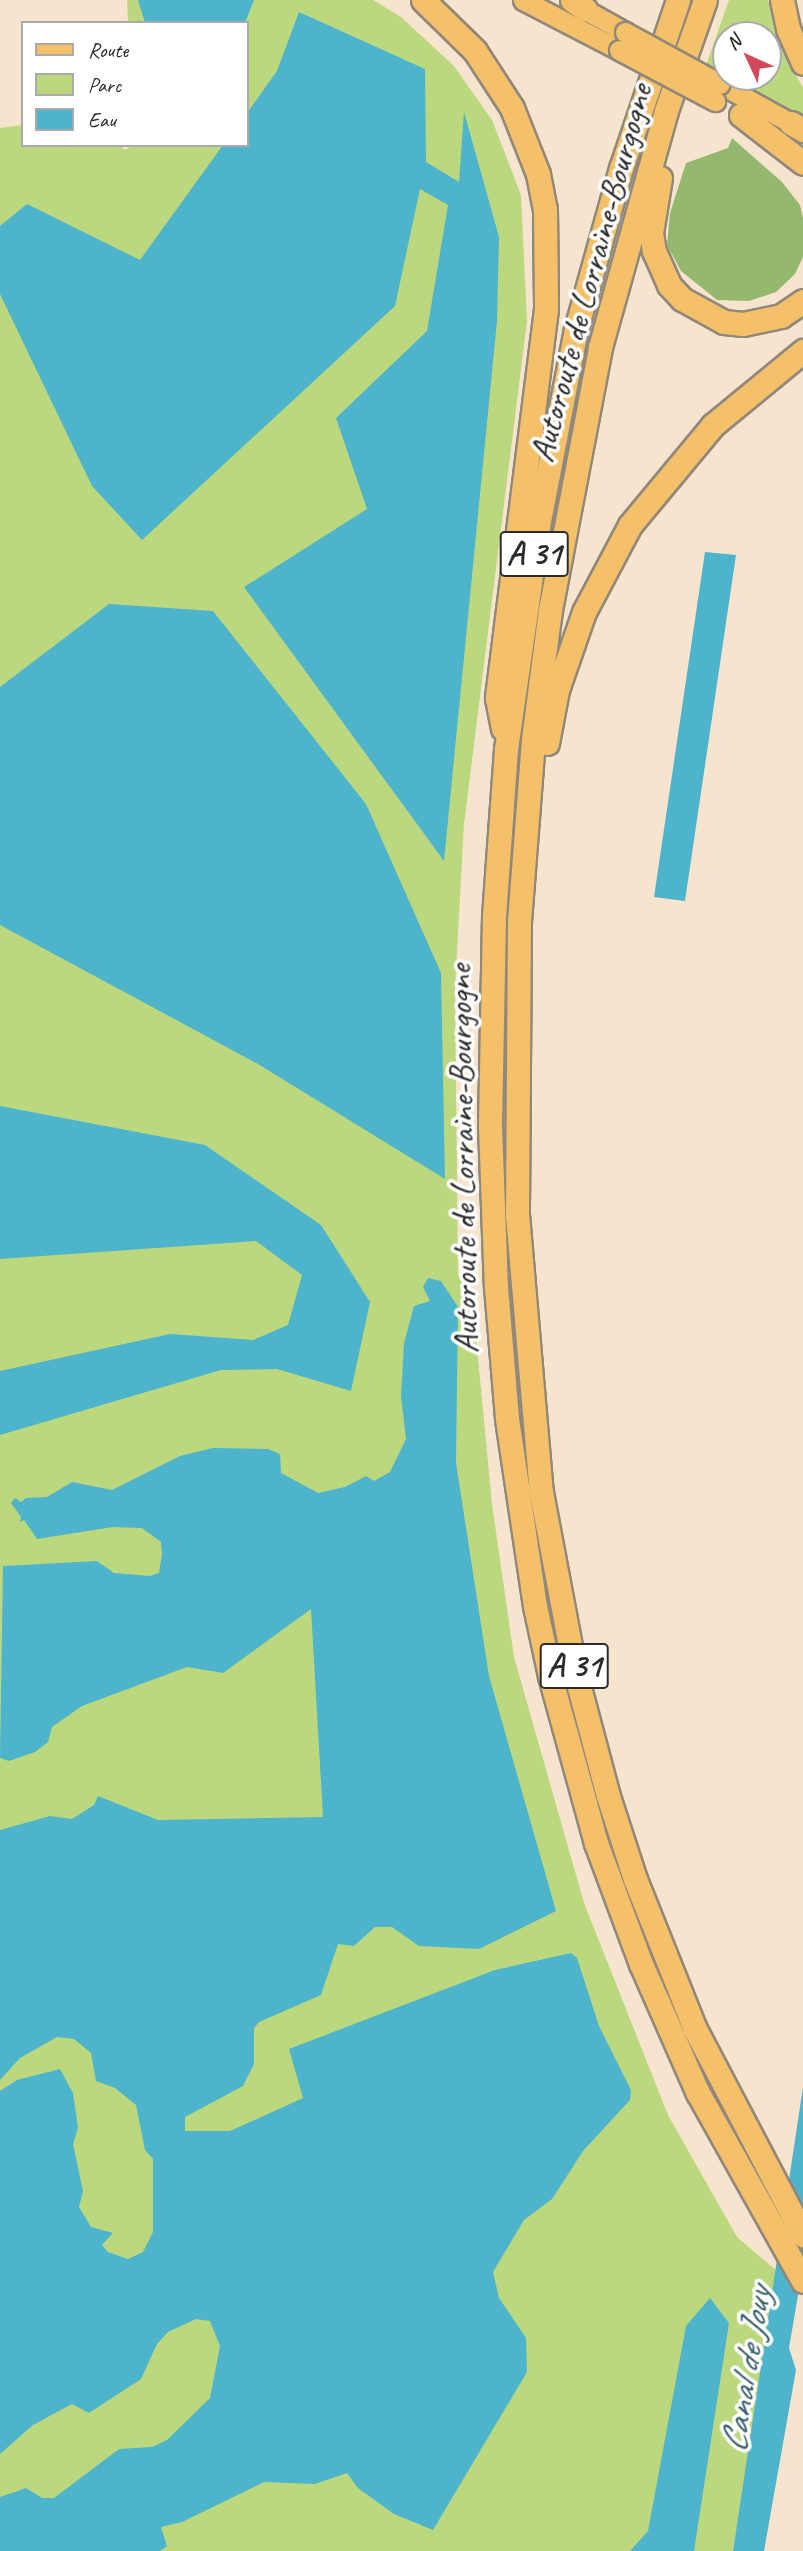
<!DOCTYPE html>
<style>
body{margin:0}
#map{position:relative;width:803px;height:2551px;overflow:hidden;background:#f7e4ce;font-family:Caveat,sans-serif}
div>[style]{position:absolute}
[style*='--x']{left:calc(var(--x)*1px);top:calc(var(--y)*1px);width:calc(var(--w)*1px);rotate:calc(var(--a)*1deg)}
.green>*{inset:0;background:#bbd87e}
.forest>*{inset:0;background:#94b86d}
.water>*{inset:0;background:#4db4cc}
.roads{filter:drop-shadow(2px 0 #91887c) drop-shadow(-2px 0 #91887c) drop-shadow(0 2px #91887c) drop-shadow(0 -2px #91887c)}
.major>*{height:19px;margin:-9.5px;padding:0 9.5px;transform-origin:9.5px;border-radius:9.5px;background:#f4c16a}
.highway>*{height:23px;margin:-11.5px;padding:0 11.5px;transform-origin:11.5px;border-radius:11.5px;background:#f4c16a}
.bridges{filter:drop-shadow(2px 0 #91887c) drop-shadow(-2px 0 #91887c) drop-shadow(0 2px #91887c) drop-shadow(0 -2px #91887c)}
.major-bridge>*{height:19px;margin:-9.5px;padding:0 9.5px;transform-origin:9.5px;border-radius:9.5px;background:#f4c16a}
span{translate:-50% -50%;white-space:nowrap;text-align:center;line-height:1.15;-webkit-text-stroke:7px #fff;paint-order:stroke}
.shield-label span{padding:2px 5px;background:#fff;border:2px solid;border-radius:5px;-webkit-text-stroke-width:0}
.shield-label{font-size:33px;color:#2b2b2b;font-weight:700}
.street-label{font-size:35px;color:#2b2b2b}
.water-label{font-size:37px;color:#39626b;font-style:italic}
.legend{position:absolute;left:21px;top:21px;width:228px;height:126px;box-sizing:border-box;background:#fff;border:2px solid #aaa;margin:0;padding:9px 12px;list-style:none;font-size:21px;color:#2b2b2b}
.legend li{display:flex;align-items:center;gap:14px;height:35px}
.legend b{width:35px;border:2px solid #aaa}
.north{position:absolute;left:712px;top:21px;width:70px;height:70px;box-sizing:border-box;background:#fff;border:2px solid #aaa;border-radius:50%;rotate:315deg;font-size:19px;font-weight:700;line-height:28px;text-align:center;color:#2b2b2b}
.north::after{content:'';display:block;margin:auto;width:24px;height:32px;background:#d1495b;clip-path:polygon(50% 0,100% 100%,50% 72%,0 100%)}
</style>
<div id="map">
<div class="green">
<div style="clip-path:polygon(127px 0,373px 0,401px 17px,454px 66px,492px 120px,521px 195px,527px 321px,464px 824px,455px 987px,458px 1275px,472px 1295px,492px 1504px,514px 1657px,584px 1903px,668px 2115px,737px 2237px,777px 2271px,733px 2551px,0 2551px,0 128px,23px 125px,23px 145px,120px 145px,125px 150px,133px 145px,247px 145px,247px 23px,128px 23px)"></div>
<div style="clip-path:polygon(729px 0,768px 0,788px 63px,803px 87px,803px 116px,729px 77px,768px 77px,768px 35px,726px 35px,726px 75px,706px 65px)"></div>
</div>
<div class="forest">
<div style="clip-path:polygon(732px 138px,782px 182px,800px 205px,803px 218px,803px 257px,795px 274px,776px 292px,749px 301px,717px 300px,681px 271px,667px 245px,670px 213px,686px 163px,728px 148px)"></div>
</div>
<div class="water">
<div style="clip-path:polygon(138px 0,254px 0,245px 23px,145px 23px)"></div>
<div style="clip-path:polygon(299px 12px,425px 69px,426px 162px,459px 182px,464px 112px,499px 237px,497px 321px,444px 861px,244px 587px,367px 509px,336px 418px,427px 331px,448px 205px,420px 189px,395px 306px,142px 540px,92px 486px,0 294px,0 226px,27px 204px,140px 260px,223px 145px,247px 145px,247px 113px,277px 71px)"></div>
<div style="clip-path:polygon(705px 552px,736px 555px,685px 901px,654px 897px)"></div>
<div style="clip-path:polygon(109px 604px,213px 611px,366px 804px,441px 973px,445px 1179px,258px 1064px,0 925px,0 687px)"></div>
<div style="clip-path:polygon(0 1106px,205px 1145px,321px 1225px,370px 1302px,351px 1391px,277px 1369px,221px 1370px,0 1435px,0 1371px,170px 1334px,253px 1340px,288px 1325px,302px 1275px,256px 1241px,0 1259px)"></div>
<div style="clip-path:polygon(428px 1278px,441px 1281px,458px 1307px,456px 1463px,489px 1676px,556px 1911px,479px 1949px,419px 1946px,392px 1927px,375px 1927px,354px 1946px,338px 1944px,321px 1995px,259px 2022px,254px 2028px,254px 2064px,243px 2086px,185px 2117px,185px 2131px,230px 2131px,303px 2098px,289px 2049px,495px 1970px,571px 1953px,577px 1958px,599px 2026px,631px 2090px,630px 2100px,583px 2151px,552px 2199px,524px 2220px,493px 2272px,499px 2298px,526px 2338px,527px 2372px,433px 2530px,394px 2514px,358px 2488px,347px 2473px,315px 2484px,264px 2482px,182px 2522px,161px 2527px,167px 2546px,160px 2551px,0 2551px,0 2497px,26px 2488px,42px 2498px,54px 2498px,119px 2449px,152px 2447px,167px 2440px,210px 2398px,220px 2346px,210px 2321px,196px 2319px,168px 2332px,157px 2344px,141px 2379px,89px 2413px,72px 2404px,33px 2425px,0 2454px,0 2091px,17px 2080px,60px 2069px,73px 2093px,78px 2128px,73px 2144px,83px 2191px,79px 2207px,91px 2227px,113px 2233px,102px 2245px,108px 2252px,128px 2259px,143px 2252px,153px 2232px,153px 2159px,145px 2150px,136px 2105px,115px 2088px,96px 2081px,91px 2053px,74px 2039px,57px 2037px,20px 2058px,0 2080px,0 1830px,50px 1816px,72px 1819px,94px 1805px,98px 1796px,158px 1820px,323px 1817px,311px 1609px,223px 1673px,187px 1667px,82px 1706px,52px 1727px,48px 1742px,35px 1752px,9px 1761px,0 1758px,3px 1566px,97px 1561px,114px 1573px,150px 1576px,159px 1573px,162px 1554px,161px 1542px,142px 1528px,113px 1527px,37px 1539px,24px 1520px,20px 1522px,21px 1517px,11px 1503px,15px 1498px,21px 1502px,26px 1498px,47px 1497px,72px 1482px,112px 1490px,180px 1456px,213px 1448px,268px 1449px,280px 1454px,281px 1473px,318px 1493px,345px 1487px,366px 1476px,374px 1481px,390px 1472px,406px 1439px,401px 1396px,404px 1343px,414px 1306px,430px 1301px,423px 1287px)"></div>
<div style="clip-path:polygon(803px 2087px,803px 2266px,789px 2348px,796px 2370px,764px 2551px,733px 2551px)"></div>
<div style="clip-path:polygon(710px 2298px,729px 2323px,694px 2551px,630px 2551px,648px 2531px,686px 2326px)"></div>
</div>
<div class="roads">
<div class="major">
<div style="--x:523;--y:0;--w:108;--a:27.5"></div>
<div style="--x:573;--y:3;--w:60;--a:29.1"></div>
<div style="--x:720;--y:84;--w:94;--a:28.8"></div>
</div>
<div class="highway">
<div style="--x:423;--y:0;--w:73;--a:44.4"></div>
<div style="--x:475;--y:51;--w:68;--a:57"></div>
<div style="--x:512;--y:108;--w:71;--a:68.5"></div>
<div style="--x:538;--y:174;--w:36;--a:79"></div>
<div style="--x:545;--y:209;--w:100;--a:89.4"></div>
<div style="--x:546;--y:309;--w:392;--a:97.2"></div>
<div style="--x:497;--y:698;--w:31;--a:79"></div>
<div style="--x:572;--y:0;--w:16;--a:35"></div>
<div style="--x:678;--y:0;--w:177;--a:108.7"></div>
<div style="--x:621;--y:168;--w:167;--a:105.6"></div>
<div style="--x:576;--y:329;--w:202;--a:100.9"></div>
<div style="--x:538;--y:527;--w:224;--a:98.2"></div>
<div style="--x:506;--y:749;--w:167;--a:94.1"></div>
<div style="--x:494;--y:916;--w:210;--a:91.1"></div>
<div style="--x:490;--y:1126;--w:161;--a:87.9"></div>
<div style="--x:496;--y:1287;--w:132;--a:85.2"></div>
<div style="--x:507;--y:1419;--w:189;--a:81.5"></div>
<div style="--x:535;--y:1606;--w:72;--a:77.9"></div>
<div style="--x:550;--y:1676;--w:173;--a:74.6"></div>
<div style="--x:596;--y:1843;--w:129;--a:69.6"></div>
<div style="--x:641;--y:1964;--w:141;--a:66.2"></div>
<div style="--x:698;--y:2093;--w:215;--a:60.8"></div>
<div style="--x:705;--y:0;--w:118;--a:109.4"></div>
<div style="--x:666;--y:111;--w:246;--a:105.6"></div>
<div style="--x:600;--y:348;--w:267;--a:100.8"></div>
<div style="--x:550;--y:610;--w:131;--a:97.5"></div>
<div style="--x:533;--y:740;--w:184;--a:94.4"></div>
<div style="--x:519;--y:923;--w:291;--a:90.4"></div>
<div style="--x:517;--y:1214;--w:279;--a:85.1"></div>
<div style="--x:541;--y:1492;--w:183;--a:79.3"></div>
<div style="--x:575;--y:1672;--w:128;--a:75.1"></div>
<div style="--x:608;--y:1796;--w:87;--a:72"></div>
<div style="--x:635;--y:1879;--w:162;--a:68.2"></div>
<div style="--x:695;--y:2029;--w:233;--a:62.3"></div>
<div style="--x:782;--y:0;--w:30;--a:78"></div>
<div style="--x:788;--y:29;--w:37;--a:66"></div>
<div style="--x:741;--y:115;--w:78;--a:37.7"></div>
<div style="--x:791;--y:123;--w:14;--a:30"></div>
<div style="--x:660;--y:178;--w:56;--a:99.3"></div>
<div style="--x:651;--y:233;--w:18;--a:81"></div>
<div style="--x:654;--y:251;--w:37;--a:66"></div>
<div style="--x:669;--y:285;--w:19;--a:47"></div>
<div style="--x:682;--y:299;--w:48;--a:28.7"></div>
<div style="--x:724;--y:322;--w:19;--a:6"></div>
<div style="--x:743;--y:324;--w:39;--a:-12"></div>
<div style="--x:781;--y:316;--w:27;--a:-34"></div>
<div style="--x:547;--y:743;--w:54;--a:-79.3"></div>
<div style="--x:557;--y:690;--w:83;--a:-70.9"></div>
<div style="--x:584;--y:612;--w:98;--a:-62.1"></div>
<div style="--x:630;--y:525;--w:130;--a:-50.3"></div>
<div style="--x:713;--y:425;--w:117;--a:-39.4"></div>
</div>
</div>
<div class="bridges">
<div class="major-bridge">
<div style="--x:625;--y:32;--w:108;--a:28.7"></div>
<div style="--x:619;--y:50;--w:109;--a:28"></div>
</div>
</div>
<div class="shield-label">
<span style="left:534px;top:554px">A 31</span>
<span style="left:574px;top:1666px">A 31</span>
</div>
<div class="street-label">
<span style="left:591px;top:273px;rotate:-75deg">Autoroute de Lorraine-Bourgogne</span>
<span style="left:463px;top:1159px;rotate:-91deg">Autoroute de Lorraine-Bourgogne</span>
</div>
<div class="water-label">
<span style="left:746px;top:2370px;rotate:-81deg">Canal de Jouy</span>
</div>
<ul class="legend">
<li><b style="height:9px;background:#f4c16a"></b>Route</li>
<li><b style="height:19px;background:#bbd87e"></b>Parc</li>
<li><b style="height:19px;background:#4db4cc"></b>Eau</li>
</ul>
<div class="north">N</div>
</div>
